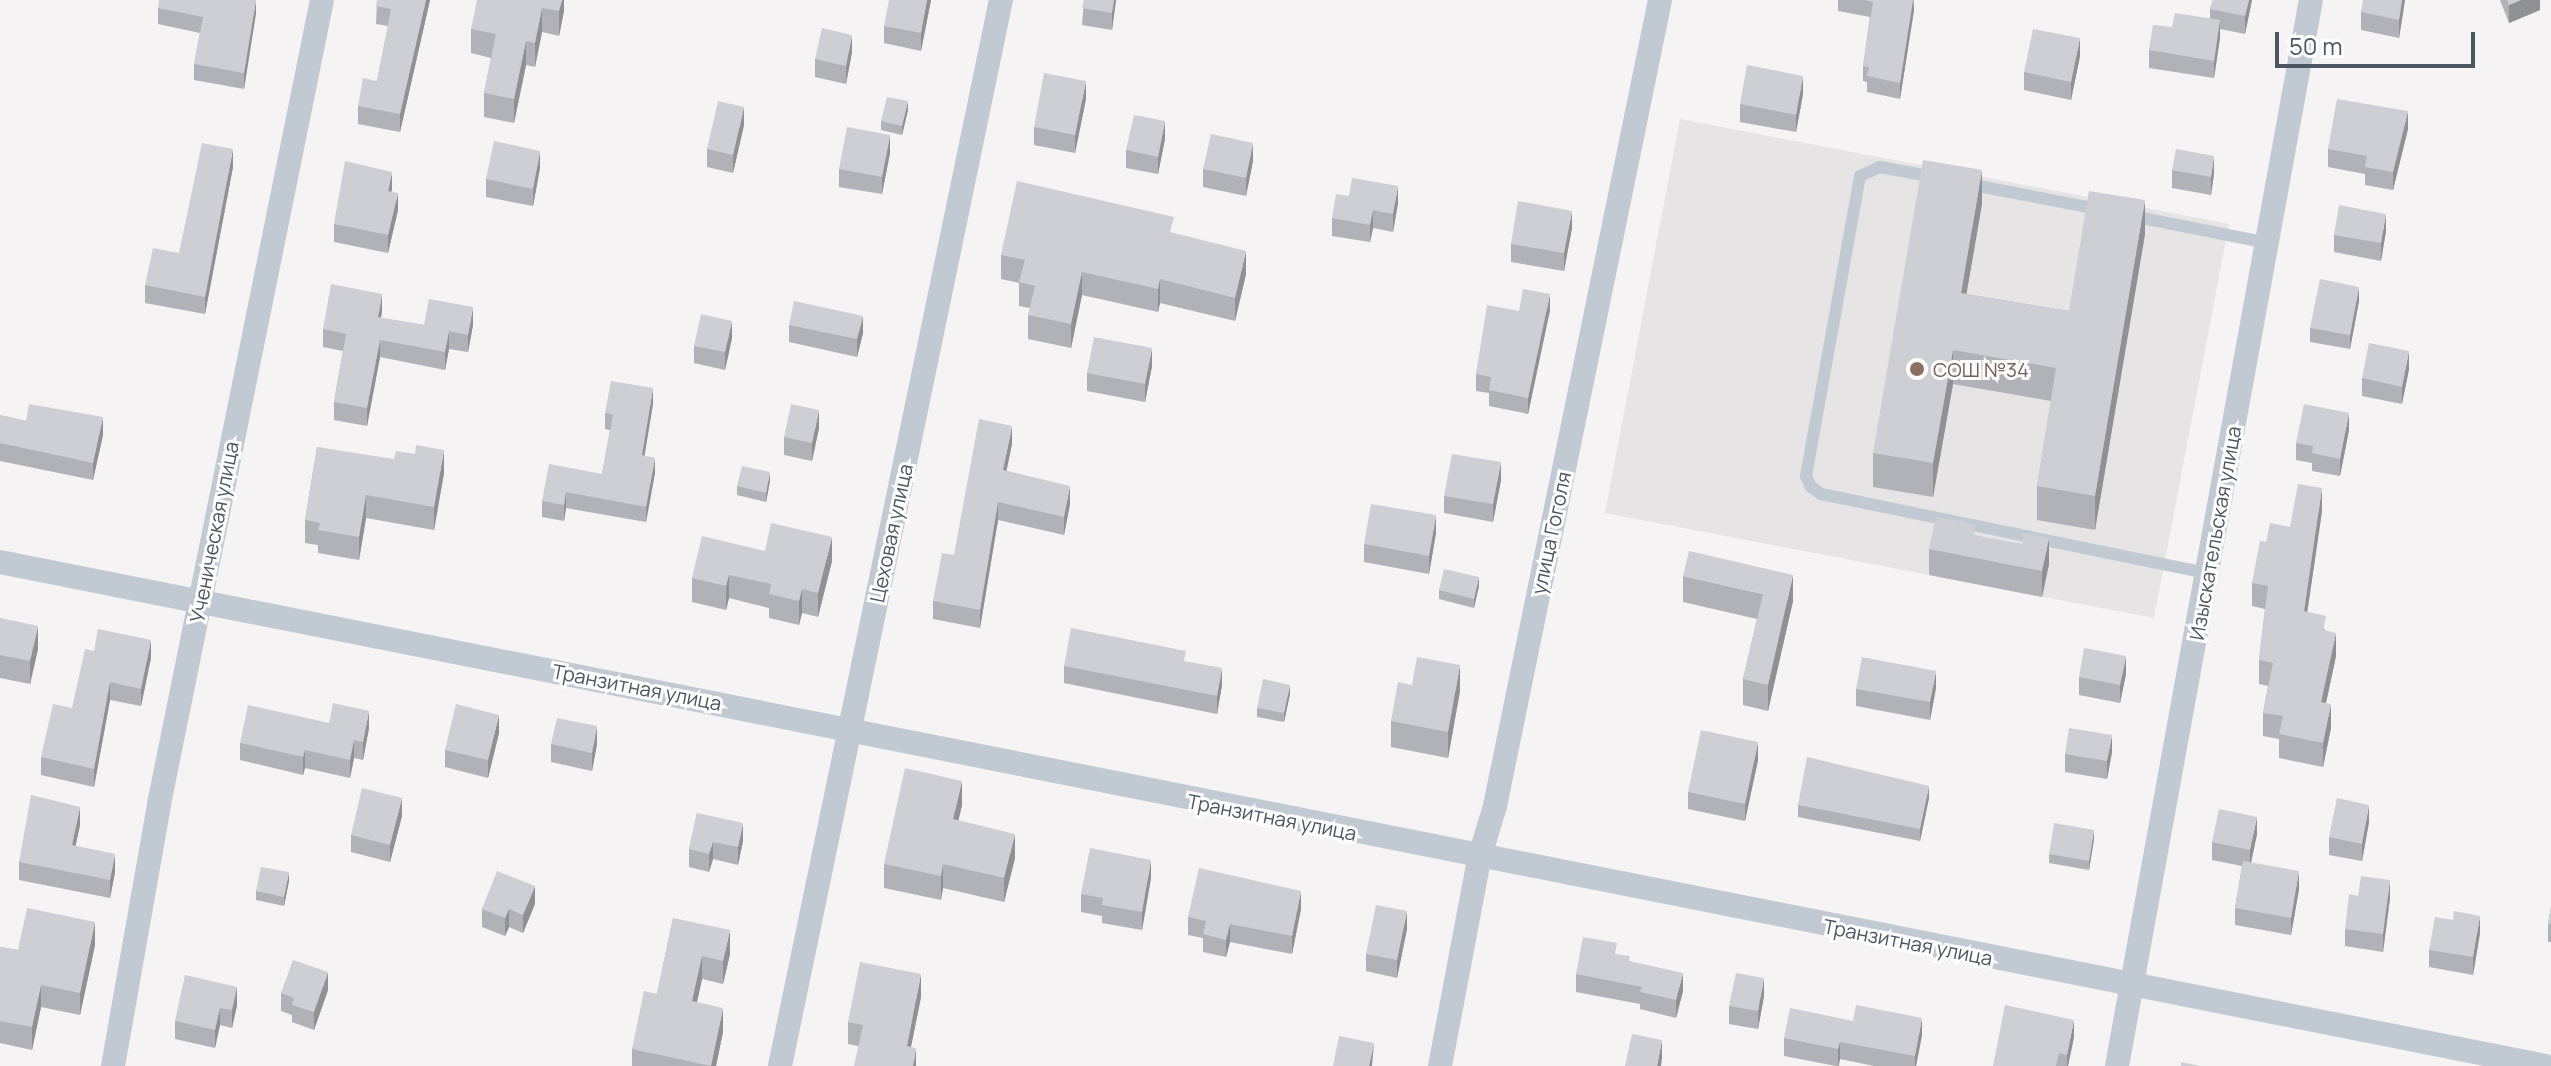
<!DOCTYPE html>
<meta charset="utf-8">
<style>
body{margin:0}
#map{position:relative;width:2551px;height:1066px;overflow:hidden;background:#f5f3f3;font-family:Manrope,sans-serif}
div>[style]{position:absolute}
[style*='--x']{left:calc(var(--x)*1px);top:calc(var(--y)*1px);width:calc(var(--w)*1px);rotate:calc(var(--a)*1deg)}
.education>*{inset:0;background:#e6e4e5}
.lane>*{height:12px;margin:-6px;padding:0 6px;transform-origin:6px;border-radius:6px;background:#c1cad2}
.street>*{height:24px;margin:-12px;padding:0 12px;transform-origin:12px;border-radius:12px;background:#c1cad2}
.wall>*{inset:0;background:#b0b2b7}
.shaded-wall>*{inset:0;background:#909195}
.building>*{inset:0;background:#cdcfd5}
.dots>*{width:22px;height:22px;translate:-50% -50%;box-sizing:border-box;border:4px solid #fff;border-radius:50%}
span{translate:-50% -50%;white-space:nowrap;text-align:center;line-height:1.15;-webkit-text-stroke:6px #fff;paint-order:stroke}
.education-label{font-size:20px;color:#785e54}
.left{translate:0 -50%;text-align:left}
.street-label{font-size:20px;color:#4a5661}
.scale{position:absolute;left:2275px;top:32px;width:200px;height:36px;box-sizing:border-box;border:4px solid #4a5661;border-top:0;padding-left:10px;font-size:24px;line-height:28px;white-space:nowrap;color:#4a5661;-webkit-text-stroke:6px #fff;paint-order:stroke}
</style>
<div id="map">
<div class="education">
<div style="clip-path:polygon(1680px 119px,2229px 224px,2154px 618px,1605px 513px)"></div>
</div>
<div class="lane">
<div style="--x:1934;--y:177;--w:55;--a:-169.5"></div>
<div style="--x:1880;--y:167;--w:22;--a:156"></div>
<div style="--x:1860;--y:176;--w:305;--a:100.2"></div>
<div style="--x:1806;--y:476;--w:12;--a:66"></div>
<div style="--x:1811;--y:487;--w:12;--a:35"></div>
<div style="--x:1821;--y:494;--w:394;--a:11.6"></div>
<div style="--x:1968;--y:184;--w:137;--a:10.9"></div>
<div style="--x:2132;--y:216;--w:139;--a:11.2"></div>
</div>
<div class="street">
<div style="--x:0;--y:562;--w:2594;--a:11.2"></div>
<div style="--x:113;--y:1066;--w:266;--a:-80"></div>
<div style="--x:159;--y:804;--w:820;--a:-78.54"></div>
<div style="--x:780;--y:1066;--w:1089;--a:-78.29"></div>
<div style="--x:1440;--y:1066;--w:211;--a:-79.3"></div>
<div style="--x:1479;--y:859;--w:55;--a:-73.2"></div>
<div style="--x:1495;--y:806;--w:823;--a:-78.43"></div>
<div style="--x:2117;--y:1066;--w:1084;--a:-79.69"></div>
</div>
<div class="wall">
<div style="clip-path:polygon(377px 0,430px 0,400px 132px,358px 124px,358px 106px,377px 81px,388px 26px,376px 24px)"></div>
<div style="clip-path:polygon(564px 0,564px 11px,559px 36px,542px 32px,535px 67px,526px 65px,514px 123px,484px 117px,484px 93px,491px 58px,471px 53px,471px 29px)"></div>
<div style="clip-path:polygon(931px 0,921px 51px,884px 43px,884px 26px)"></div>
<div style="clip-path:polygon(1084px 0,1116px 0,1112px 30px,1082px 25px)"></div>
<div style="clip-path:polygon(1838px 0,1914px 0,1914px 10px,1900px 99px,1867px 92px,1867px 82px,1863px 81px,1863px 66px,1870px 17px,1838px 11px)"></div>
<div style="clip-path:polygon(2213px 0,2252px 0,2245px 34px,2220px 29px,2220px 38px,2214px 78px,2149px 68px,2149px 50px,2172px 27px,2210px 19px,2210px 9px)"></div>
<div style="clip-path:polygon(2405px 0,2399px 38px,2361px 30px,2361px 12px)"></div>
<div style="clip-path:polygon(2500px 0,2540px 0,2540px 10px,2509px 23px)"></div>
<div style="clip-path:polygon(158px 8px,256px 13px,244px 89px,194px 80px,194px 64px,200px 33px,158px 24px)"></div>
<div style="clip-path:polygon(852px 52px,846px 84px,815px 77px,815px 59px)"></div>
<div style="clip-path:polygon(2080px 56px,2071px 100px,2024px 90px,2024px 72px)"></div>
<div style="clip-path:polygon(1803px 94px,1796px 132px,1740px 122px,1740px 104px)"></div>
<div style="clip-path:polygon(1086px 99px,1075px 153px,1034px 145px,1034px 127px)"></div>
<div style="clip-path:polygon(908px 110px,902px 135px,881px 130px,881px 121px)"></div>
<div style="clip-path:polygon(744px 125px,733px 173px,707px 167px,707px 149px)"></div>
<div style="clip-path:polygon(2408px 129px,2393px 190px,2365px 185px,2365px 174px,2328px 167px,2328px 149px)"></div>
<div style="clip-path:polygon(1165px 139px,1158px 174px,1126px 168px,1126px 150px)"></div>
<div style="clip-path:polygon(890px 153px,882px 194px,839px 187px,839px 169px)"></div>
<div style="clip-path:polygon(1253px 161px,1246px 196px,1203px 187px,1203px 169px)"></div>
<div style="clip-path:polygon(233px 167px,205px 314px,145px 303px,145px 285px,179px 253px)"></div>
<div style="clip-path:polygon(540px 168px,533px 206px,486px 197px,486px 179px)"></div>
<div style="clip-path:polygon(2172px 170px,2214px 174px,2211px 195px,2172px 188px)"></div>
<div style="clip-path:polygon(392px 191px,398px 210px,388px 253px,334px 242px,334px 224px)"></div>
<div style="clip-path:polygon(1398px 203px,1393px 232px,1373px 228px,1370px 242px,1332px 236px,1332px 218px)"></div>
<div style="clip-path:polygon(1982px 204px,1966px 294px,2069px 311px,2145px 234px,2095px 530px,2037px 520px,2037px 486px,2051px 401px,1953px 384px,1933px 497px,1873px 487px,1873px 453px)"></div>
<div style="clip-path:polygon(1572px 228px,1564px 271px,1511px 262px,1511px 244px)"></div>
<div style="clip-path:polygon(2386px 231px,2381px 261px,2334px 252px,2334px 235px)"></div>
<div style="clip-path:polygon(1174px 233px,1246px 274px,1235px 321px,1160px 303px,1158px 312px,1082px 295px,1071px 348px,1028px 339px,1028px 315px,1030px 308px,1019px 306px,1019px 283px,1001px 279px,1001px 255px)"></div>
<div style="clip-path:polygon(2359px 301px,2350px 349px,2310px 342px,2310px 328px)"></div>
<div style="clip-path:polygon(1550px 310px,1528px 414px,1489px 406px,1489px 393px,1476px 391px,1476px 374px,1519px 311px)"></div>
<div style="clip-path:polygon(382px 311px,381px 318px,424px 325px,473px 325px,468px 352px,449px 349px,445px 370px,380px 357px,367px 426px,334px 420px,334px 402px,343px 351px,323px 347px,323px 329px)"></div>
<div style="clip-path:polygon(789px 325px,863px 333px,857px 357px,789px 342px)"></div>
<div style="clip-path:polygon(732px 338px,725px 370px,694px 363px,694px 346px)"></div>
<div style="clip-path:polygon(1152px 366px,1145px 402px,1087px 391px,1087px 373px)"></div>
<div style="clip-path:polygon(2409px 369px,2402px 404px,2362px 396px,2362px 378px)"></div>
<div style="clip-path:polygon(653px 404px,644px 456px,655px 473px,646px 522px,566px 508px,564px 521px,542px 517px,542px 501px,602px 474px,610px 430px,605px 429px,605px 413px)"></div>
<div style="clip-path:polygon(0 415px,26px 421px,103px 435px,93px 480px,0 461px)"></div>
<div style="clip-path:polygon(819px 428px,812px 461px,784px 455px,784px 437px)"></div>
<div style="clip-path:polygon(2349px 430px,2340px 476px,2312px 471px,2312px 463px,2296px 460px,2296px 443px)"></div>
<div style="clip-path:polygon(1012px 444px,1006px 471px,1070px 504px,1064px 535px,998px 520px,980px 628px,933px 619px,933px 601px,954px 555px)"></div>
<div style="clip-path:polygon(317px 447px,444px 473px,434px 530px,366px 518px,359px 560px,318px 553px,318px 545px,305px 543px,305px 520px)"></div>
<div style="clip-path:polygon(1501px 480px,1493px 522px,1444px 513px,1444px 496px)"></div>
<div style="clip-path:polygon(770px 481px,766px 502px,737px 495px,737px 486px)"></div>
<div style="clip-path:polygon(2322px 511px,2307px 612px,2326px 631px,2336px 656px,2326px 703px,2331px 728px,2323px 767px,2279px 758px,2279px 739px,2263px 736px,2263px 713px,2268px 686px,2259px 684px,2259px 660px,2265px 609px,2252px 606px,2252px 583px,2266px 542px,2290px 527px)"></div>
<div style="clip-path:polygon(1436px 533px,1429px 574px,1364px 562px,1364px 544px)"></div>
<div style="clip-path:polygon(1975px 535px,2049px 564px,2042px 597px,1929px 575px,1929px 549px)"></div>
<div style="clip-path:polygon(765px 551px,832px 561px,818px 617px,802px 613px,799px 625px,769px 618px,769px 608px,729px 598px,726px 610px,692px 602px,692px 578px)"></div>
<div style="clip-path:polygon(1683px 576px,1793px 601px,1768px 711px,1743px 705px,1743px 679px,1757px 619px,1683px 602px)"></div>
<div style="clip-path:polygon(1479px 586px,1474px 608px,1439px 599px,1439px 590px)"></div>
<div style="clip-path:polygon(0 618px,38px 649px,30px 684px,0 678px)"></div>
<div style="clip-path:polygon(94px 651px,151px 658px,141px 706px,110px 700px,94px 787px,41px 775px,41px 757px,72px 708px)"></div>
<div style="clip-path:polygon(1186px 662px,1222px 685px,1217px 714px,1064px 683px,1064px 666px)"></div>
<div style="clip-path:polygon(2126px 674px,2120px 703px,2079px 695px,2079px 677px)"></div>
<div style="clip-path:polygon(1412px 685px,1460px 691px,1448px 758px,1391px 747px,1391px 721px)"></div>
<div style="clip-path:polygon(1936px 688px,1930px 720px,1856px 706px,1856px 689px)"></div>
<div style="clip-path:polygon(1290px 694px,1284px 722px,1257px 717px,1257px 708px)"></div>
<div style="clip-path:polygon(329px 723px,369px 728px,363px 760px,354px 758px,350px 778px,305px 768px,303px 775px,240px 760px,240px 743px)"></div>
<div style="clip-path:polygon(499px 733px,488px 778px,445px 767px,445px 750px)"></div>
<div style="clip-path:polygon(551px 744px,597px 744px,592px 771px,551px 762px)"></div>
<div style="clip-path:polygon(2112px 752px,2107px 779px,2065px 772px,2065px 754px)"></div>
<div style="clip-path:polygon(1758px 760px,1745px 821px,1688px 809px,1688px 792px)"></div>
<div style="clip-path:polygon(1929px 798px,1920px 841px,1798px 817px,1798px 805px)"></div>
<div style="clip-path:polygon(962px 805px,958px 821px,1015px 858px,1004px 902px,943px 888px,941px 900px,884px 888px,884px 864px)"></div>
<div style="clip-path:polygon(697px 813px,743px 841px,738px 865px,713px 859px,709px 872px,689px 867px,689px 849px)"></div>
<div style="clip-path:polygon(402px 816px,390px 862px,351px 852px,351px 835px)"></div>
<div style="clip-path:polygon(2369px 822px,2362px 861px,2329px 855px,2329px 837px)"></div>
<div style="clip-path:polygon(80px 825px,75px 846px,115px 872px,110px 898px,19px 880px,19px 862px)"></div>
<div style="clip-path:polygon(2257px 834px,2251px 863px,2299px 889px,2291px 935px,2235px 925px,2235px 908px,2242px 866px,2212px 860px,2212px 842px)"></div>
<div style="clip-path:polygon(2094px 839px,2089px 870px,2049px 863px,2049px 854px)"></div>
<div style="clip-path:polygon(1151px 878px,1142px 930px,1102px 923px,1102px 916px,1081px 912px,1081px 894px)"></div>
<div style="clip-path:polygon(289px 881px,284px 906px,256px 900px,256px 891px)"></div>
<div style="clip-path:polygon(2358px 896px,2390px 898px,2383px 952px,2345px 946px,2345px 929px)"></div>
<div style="clip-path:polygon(535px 904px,523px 933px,509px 927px,505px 936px,482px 927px,482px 909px)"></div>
<div style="clip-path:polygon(2551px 907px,2551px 942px,2548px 942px,2548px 924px)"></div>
<div style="clip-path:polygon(1301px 909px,1292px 954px,1230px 942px,1226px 957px,1203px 952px,1203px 938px,1188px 935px,1188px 917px)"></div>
<div style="clip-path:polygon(673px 918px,730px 954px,723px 984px,702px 979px,697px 1002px,723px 1032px,716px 1066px,632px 1066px,632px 1049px,657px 994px)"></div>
<div style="clip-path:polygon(2453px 920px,2480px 933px,2473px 975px,2429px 967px,2429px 950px)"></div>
<div style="clip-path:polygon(1407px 929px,1397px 978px,1366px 971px,1366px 954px)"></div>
<div style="clip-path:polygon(95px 945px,80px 1015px,41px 1007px,32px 1050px,0 1043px,0 947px,18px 950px)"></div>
<div style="clip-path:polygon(1617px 954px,1683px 991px,1676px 1018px,1640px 1009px,1640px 1004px,1576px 992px,1576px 974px)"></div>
<div style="clip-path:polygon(237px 987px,237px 1005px,232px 1028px,220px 1025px,215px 1048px,175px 1039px,175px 1021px)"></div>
<div style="clip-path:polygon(328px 990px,314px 1030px,292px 1022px,292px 1015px,281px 1011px,281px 993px)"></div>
<div style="clip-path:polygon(1764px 996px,1758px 1029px,1729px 1024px,1729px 1006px)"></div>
<div style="clip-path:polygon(921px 997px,911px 1047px,916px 1066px,858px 1046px,848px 1044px,848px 1022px)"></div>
<div style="clip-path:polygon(1922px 1035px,1916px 1066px,1874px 1066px,1840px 1059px,1839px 1066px,1836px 1066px,1784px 1056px,1784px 1038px)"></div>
<div style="clip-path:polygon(2074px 1037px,2068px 1066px,1993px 1066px)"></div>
</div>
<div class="shaded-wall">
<div style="clip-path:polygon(256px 0,256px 13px,244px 89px,244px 73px)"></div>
<div style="clip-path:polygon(426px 0,430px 0,400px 132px,400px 114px)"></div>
<div style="clip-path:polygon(562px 0,564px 0,564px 11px,559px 36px,559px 11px)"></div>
<div style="clip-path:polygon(927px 0,931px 0,921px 51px,921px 33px)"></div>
<div style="clip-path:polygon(1114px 0,1116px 0,1112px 30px,1112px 13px)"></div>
<div style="clip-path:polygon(1913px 0,1914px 10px,1900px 99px,1900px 83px)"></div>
<div style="clip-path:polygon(2249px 0,2252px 0,2245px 34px,2245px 16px)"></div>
<div style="clip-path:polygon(2402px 0,2405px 0,2399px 38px,2399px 20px)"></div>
<div style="clip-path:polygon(2521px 0,2540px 0,2540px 10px,2509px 23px,2509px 5px)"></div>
<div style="clip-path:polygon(542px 8px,542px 32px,535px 67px,535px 43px)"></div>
<div style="clip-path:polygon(2220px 20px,2220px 38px,2214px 78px,2214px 61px)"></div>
<div style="clip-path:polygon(852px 35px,852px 52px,846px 84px,846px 66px)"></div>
<div style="clip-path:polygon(2080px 38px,2080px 56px,2071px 100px,2071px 82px)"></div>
<div style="clip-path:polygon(526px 41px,526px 65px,514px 123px,514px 99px)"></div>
<div style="clip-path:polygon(1803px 76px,1803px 94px,1796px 132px,1796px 115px)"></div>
<div style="clip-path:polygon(1086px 81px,1086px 99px,1075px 153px,1075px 135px)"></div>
<div style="clip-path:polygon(908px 101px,908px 110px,902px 135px,902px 126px)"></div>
<div style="clip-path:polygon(744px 107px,744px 125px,733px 173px,733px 155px)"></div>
<div style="clip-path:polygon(2408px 111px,2408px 129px,2393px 190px,2393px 172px)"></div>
<div style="clip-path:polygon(1165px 121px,1165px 139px,1158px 174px,1158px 157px)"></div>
<div style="clip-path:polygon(890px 135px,890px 153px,882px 194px,882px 177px)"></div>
<div style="clip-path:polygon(1253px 143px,1253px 161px,1246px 196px,1246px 178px)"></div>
<div style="clip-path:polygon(233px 149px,233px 167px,205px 314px,205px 297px)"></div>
<div style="clip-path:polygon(540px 151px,540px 168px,533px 206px,533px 189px)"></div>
<div style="clip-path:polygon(2214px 156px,2214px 174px,2211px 195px,2211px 177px)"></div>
<div style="clip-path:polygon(1982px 170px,1982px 204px,1961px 326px,1961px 293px)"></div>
<div style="clip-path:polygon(392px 172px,392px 189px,388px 208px,388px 191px)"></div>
<div style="clip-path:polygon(1398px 186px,1398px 203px,1393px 232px,1393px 214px)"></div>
<div style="clip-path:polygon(398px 193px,398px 210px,388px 253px,388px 235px)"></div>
<div style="clip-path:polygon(2145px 200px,2145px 234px,2095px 530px,2095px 496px)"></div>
<div style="clip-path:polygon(1373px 210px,1373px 228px,1370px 242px,1370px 225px)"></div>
<div style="clip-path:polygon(1572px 211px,1572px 228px,1564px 271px,1564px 253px)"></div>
<div style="clip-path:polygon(2386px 214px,2386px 231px,2381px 261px,2381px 243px)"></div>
<div style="clip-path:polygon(1246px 251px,1246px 274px,1235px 321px,1235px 298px)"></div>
<div style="clip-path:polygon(1082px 272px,1082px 295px,1071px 348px,1071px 324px)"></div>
<div style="clip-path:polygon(1160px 279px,1160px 303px,1158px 312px,1158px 289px)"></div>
<div style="clip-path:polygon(2359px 287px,2359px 301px,2350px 349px,2350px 335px)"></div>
<div style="clip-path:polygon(382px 294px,382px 311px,378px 335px,378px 317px)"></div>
<div style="clip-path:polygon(1550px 294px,1550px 310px,1528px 414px,1528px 398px)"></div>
<div style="clip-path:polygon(473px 307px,473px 325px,468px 352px,468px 335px)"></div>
<div style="clip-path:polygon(863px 316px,863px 333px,857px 357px,857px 339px)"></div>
<div style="clip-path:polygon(732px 321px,732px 338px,725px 370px,725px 352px)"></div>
<div style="clip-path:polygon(449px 331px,449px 349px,445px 370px,445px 352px)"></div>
<div style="clip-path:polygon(380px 340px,380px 357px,367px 426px,367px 408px)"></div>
<div style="clip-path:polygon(1152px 348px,1152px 366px,1145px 402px,1145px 384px)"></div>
<div style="clip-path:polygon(1953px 350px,1953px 384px,1933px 497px,1933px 463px)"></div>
<div style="clip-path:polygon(2409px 351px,2409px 369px,2402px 404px,2402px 387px)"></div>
<div style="clip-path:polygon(653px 388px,653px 404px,642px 471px,642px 455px)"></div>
<div style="clip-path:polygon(819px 410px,819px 428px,812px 461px,812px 443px)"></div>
<div style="clip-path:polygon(2349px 413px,2349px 430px,2340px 476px,2340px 459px)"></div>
<div style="clip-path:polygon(103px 417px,103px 435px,93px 480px,93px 463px)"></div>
<div style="clip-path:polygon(1012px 426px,1012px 444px,1003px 488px,1003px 470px)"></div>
<div style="clip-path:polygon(444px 450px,444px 473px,434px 530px,434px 507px)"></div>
<div style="clip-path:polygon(655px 458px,655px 473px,646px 522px,646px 507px)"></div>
<div style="clip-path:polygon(1501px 462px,1501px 480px,1493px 522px,1493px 504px)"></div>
<div style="clip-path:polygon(770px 472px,770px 481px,766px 502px,766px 493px)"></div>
<div style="clip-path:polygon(1070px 486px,1070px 504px,1064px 535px,1064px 517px)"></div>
<div style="clip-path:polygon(2322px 488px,2322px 511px,2304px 635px,2304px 611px)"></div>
<div style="clip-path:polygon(566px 492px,566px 508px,564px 521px,564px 505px)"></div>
<div style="clip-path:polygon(366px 495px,366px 518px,359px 560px,359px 537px)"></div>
<div style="clip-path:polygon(998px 502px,998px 520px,980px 628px,980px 610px)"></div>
<div style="clip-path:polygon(1436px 515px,1436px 533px,1429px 574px,1429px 556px)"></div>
<div style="clip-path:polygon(832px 537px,832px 561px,818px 617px,818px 593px)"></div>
<div style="clip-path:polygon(2049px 538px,2049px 564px,2042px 597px,2042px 571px)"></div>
<div style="clip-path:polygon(729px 575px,729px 598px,726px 610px,726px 586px)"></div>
<div style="clip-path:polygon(1793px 575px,1793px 601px,1768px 711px,1768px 685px)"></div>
<div style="clip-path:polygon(1479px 577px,1479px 586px,1474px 608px,1474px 599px)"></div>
<div style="clip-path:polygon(802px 589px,802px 613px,799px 625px,799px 601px)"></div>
<div style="clip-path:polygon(38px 626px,38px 649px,30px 684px,30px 661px)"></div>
<div style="clip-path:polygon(2336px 633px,2336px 656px,2321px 726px,2321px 702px)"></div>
<div style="clip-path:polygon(151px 640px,151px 658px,141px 706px,141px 689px)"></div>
<div style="clip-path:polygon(2126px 656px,2126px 674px,2120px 703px,2120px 685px)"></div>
<div style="clip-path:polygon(1460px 665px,1460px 691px,1448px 758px,1448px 732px)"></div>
<div style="clip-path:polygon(1222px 668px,1222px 685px,1217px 714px,1217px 696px)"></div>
<div style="clip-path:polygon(1936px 671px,1936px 688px,1930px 720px,1930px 702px)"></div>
<div style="clip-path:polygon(110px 682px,110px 700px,94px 787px,94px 769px)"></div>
<div style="clip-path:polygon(1290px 685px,1290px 694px,1284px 722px,1284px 713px)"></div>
<div style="clip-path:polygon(2331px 704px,2331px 728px,2323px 767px,2323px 743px)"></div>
<div style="clip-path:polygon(369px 711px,369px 728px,363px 760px,363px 742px)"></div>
<div style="clip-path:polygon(499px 715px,499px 733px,488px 778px,488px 760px)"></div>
<div style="clip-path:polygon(597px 726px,597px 744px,592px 771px,592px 753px)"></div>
<div style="clip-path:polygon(2112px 735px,2112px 752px,2107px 779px,2107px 761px)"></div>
<div style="clip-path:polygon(354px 740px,354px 758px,350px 778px,350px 760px)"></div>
<div style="clip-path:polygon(1758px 742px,1758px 760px,1745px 821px,1745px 804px)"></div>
<div style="clip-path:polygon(305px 750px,305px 768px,303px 775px,303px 757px)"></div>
<div style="clip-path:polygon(962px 781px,962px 805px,953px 844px,953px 819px)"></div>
<div style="clip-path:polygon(1929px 786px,1929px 798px,1920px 841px,1920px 829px)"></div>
<div style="clip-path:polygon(402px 798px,402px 816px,390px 862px,390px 845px)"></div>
<div style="clip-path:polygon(2369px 805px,2369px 822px,2362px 861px,2362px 844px)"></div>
<div style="clip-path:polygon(80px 807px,80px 825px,72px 863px,72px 845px)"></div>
<div style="clip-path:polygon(2257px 817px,2257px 834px,2250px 867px,2250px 850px)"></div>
<div style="clip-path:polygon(743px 823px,743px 841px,738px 865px,738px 847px)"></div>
<div style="clip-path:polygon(2094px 830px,2094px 839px,2089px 870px,2089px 861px)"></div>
<div style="clip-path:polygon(1015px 834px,1015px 858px,1004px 902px,1004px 878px)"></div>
<div style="clip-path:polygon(713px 842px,713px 859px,709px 872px,709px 854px)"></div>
<div style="clip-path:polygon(115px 854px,115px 872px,110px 898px,110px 880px)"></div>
<div style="clip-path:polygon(1151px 860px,1151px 878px,1142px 930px,1142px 912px)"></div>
<div style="clip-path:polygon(943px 864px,943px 888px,941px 900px,941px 876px)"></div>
<div style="clip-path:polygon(2299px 871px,2299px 889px,2291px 935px,2291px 918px)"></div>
<div style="clip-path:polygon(289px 872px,289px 881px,284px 906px,284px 897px)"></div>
<div style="clip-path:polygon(2390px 880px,2390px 898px,2383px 952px,2383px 934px)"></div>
<div style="clip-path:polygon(535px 886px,535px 904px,523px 933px,523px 915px)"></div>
<div style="clip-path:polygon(1301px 891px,1301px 909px,1292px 954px,1292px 936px)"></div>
<div style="clip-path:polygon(509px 909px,509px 927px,505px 936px,505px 918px)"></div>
<div style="clip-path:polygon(1407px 911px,1407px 929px,1397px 978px,1397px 960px)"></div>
<div style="clip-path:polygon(2480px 916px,2480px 933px,2473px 975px,2473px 957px)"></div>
<div style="clip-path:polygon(95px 922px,95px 945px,80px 1015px,80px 993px)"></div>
<div style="clip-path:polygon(1230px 924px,1230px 942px,1226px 957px,1226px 940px)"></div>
<div style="clip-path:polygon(730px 930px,730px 954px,723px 984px,723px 961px)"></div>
<div style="clip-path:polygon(702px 956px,702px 979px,692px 1025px,692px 1001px)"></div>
<div style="clip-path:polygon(328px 972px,328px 990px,314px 1030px,314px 1012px)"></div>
<div style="clip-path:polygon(1683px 973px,1683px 991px,1676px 1018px,1676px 1000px)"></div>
<div style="clip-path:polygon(921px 974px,921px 997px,907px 1066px,907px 1046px)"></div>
<div style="clip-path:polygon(1764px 978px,1764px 996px,1758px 1029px,1758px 1011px)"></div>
<div style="clip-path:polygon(41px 985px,41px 1007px,32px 1050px,32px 1027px)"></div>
<div style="clip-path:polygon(237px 987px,237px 1005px,232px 1028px,232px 1010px)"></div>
<div style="clip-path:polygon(220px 1008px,220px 1025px,215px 1048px,215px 1030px)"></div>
<div style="clip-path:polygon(723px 1008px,723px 1032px,716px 1066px,711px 1066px)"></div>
<div style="clip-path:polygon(1922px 1018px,1922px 1035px,1916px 1066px,1915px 1066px,1915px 1056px)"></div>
<div style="clip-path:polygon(2074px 1020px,2074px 1037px,2068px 1066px,2067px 1066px,2067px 1055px)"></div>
<div style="clip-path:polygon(1662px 1040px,1662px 1058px,1661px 1066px,1657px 1066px)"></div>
<div style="clip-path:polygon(1840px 1042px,1840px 1059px,1838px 1066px,1838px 1049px)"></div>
<div style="clip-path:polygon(1374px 1043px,1372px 1066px,1369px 1066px)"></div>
<div style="clip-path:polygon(916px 1048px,916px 1066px,913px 1066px)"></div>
</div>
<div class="building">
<div style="clip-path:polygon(159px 0,256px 0,244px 73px,194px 64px,203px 17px,158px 8px)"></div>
<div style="clip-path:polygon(377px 0,426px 0,400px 114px,358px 106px,363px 78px,377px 81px,391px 9px,376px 6px)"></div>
<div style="clip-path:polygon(477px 0,562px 0,559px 11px,542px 8px,535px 43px,526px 41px,514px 99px,484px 93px,496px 34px,471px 29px)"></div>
<div style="clip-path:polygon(889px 0,927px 0,921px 33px,884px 26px)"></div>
<div style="clip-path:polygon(1084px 0,1114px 0,1112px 13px,1082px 8px)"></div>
<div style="clip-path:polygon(1864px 0,1913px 0,1900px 83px,1867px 76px,1869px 67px,1863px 66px,1873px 2px)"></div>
<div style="clip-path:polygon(2213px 0,2249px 0,2245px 16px,2210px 9px)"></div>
<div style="clip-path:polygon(2363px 0,2402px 0,2399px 20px,2361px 12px)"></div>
<div style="clip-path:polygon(2507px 0,2521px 0,2509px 5px)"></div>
<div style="clip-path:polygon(2175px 13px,2220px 20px,2214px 61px,2149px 50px,2153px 25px,2172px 27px)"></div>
<div style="clip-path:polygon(822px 28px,852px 35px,846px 66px,815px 59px)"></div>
<div style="clip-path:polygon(2033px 29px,2080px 38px,2071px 82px,2024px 72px)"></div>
<div style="clip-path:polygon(1747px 65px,1803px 76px,1796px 115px,1740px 104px)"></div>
<div style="clip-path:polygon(1044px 73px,1086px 81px,1075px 135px,1034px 127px)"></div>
<div style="clip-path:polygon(887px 97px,908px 101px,902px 126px,881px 121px)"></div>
<div style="clip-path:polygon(2337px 99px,2408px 111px,2393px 172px,2365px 167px,2367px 156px,2328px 149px)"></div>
<div style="clip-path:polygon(718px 101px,744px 107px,733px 155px,707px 149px)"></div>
<div style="clip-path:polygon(1134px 115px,1165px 121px,1158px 157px,1126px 150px)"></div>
<div style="clip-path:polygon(847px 127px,890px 135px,882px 177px,839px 169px)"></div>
<div style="clip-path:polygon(1211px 134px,1253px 143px,1246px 178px,1203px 169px)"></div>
<div style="clip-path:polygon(494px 141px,540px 151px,533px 189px,486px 179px)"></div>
<div style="clip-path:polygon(202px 143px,233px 149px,205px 297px,145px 285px,153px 248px,179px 253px)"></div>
<div style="clip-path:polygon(2176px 149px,2214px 156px,2211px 177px,2172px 170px)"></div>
<div style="clip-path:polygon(1923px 160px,1982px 170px,1961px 293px,2069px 311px,2089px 191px,2145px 200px,2095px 496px,2037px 486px,2056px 368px,1953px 350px,1933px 463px,1873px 453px)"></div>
<div style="clip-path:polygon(345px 161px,392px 172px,388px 191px,398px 193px,388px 235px,334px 224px)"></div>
<div style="clip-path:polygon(1352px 178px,1398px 186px,1393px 214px,1373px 210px,1370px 225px,1332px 218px,1336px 194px,1349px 196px)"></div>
<div style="clip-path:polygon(1017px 181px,1174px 217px,1170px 232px,1246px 251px,1235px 298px,1160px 279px,1158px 289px,1082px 272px,1071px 324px,1028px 315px,1035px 286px,1019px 282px,1025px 260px,1001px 255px)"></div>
<div style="clip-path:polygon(1518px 201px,1572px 211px,1564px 253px,1511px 244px)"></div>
<div style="clip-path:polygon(2339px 205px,2386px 214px,2381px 243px,2334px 235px)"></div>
<div style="clip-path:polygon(2320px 279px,2359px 287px,2350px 335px,2310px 328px)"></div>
<div style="clip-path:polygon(331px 284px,382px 294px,378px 317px,424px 325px,429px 299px,473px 307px,468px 335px,449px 331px,445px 352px,380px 340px,367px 408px,334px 402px,346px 334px,323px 329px)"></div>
<div style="clip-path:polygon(1523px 289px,1550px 294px,1528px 398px,1489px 390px,1491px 377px,1476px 374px,1487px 305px,1519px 311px)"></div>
<div style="clip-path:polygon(794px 301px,863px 316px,857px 339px,789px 325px)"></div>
<div style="clip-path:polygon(701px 314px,732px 321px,725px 352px,694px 346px)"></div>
<div style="clip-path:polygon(1094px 337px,1152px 348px,1145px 384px,1087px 373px)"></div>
<div style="clip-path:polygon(2369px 343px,2409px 351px,2402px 387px,2362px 378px)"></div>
<div style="clip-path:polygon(611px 381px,653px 388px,642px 455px,655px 458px,646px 507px,566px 492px,564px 505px,542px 501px,549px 464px,602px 474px,613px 415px,605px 413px)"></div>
<div style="clip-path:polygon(29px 404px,103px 417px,93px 463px,0 443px,0 415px,26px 421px)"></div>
<div style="clip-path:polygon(791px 404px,819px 410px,812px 443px,784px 437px)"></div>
<div style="clip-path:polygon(2304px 404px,2349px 413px,2340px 459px,2312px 453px,2313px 446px,2296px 443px)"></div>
<div style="clip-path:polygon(979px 419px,1012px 426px,1003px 470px,1070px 486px,1064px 517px,998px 502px,980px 610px,933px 601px,942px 553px,954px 555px)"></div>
<div style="clip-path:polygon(416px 445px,444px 450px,434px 507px,366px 495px,359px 537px,318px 530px,320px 523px,305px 520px,317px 447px,394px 459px,396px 451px,415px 454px)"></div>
<div style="clip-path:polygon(1452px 454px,1501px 462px,1493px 504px,1444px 496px)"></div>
<div style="clip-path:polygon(742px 466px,770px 472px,766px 493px,737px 486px)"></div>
<div style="clip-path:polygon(2298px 484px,2322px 488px,2304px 611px,2326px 616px,2323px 630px,2336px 633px,2321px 702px,2331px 704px,2323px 743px,2279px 734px,2283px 716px,2263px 713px,2273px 663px,2259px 660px,2268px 586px,2252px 583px,2260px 541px,2266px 542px,2270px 523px,2290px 527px)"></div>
<div style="clip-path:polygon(1371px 504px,1436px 515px,1429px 556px,1364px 544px)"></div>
<div style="clip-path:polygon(1936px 517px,1975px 524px,1974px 535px,2022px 544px,2024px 533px,2049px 538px,2042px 571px,1929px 549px)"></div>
<div style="clip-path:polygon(771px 523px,832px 537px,818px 593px,802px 589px,799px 601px,769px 594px,771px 584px,729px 575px,726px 586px,692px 578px,702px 536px,765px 551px)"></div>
<div style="clip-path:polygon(1689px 551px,1793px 575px,1768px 685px,1743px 679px,1763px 594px,1683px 576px)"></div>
<div style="clip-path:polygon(1444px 569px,1479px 577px,1474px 599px,1439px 590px)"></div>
<div style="clip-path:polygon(0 618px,38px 626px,30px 661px,0 655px)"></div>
<div style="clip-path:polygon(1071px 628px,1186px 651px,1184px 661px,1222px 668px,1217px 696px,1064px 666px)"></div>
<div style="clip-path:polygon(98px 629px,151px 640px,141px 689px,110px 682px,94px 769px,41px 757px,53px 704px,72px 708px,85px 649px,94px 651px)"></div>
<div style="clip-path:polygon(2084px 648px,2126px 656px,2120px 685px,2079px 677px)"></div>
<div style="clip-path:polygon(1417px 657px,1460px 665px,1448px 732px,1391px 721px,1398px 682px,1412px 685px)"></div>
<div style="clip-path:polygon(1862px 657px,1936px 671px,1930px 702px,1856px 689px)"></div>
<div style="clip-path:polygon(1263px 679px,1290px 685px,1284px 713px,1257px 708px)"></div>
<div style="clip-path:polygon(333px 703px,369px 711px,363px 742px,354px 740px,350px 760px,305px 750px,303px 757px,240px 743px,248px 705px,329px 723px)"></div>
<div style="clip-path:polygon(456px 704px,499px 715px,488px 760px,445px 750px)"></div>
<div style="clip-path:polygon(557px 718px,597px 726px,592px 753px,551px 744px)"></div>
<div style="clip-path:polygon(2069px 728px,2112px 735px,2107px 761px,2065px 754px)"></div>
<div style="clip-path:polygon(1701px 730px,1758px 742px,1745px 804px,1688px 792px)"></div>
<div style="clip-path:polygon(1807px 757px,1929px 786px,1920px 829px,1798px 805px)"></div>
<div style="clip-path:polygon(905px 768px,962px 781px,953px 819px,1015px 834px,1004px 878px,943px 864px,941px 876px,884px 864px)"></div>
<div style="clip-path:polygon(362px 788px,402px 798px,390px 845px,351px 835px)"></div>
<div style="clip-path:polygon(31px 795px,80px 807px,72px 845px,115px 854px,110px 880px,19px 862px)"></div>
<div style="clip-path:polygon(2337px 798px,2369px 805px,2362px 844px,2329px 837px)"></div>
<div style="clip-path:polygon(2219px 809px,2257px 817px,2250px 850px,2212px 842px)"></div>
<div style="clip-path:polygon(697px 813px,743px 823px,738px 847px,713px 842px,709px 854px,689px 849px)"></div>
<div style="clip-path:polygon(2054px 823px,2094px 830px,2089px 861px,2049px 854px)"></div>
<div style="clip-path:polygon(1090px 848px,1151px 860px,1142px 912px,1102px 905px,1103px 898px,1081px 894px)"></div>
<div style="clip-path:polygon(2243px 861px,2299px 871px,2291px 918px,2235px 908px)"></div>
<div style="clip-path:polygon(261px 867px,289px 872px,284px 897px,256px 891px)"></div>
<div style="clip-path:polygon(1199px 868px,1301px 891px,1292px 936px,1230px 924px,1226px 940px,1203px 934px,1206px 921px,1188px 917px)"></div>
<div style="clip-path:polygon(497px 871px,535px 886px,523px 915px,509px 909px,505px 918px,482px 909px)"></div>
<div style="clip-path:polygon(2361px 876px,2390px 880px,2383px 934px,2345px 929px,2349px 894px,2358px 896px)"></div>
<div style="clip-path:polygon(1376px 905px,1407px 911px,1397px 960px,1366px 954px)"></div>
<div style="clip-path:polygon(2551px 907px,2551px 924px,2548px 924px)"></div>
<div style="clip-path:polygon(27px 908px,95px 922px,80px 993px,41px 985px,32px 1027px,0 1021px,0 947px,18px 950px)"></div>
<div style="clip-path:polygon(2454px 911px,2480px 916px,2473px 957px,2429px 950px,2435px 917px,2453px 920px)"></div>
<div style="clip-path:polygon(673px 918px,730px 930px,723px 961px,702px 956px,692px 1001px,723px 1008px,711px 1066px,632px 1049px,644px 991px,657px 994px)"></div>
<div style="clip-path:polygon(1583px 937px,1617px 943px,1615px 954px,1630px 956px,1629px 961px,1683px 973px,1676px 1000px,1640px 992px,1642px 987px,1576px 974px)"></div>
<div style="clip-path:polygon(293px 960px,328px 972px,314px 1012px,292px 1005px,294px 998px,281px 993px)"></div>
<div style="clip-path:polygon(860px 962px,921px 974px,907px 1046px,916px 1048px,913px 1066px,854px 1066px,863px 1025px,848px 1022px)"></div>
<div style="clip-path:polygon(1736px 973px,1764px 978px,1758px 1011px,1729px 1006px)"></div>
<div style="clip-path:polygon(185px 975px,237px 987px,232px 1010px,220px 1008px,215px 1030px,175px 1021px)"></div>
<div style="clip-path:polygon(1856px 1005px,1922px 1018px,1915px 1056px,1840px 1042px,1838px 1049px,1784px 1038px,1790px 1008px,1853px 1021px)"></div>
<div style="clip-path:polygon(2005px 1005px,2074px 1020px,2067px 1055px,2059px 1053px,2056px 1066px,1993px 1066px)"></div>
<div style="clip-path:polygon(1632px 1034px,1662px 1040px,1657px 1066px,1625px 1066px)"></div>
<div style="clip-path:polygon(1339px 1036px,1374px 1043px,1369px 1066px,1333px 1066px)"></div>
<div style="clip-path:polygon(2181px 1062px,2200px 1066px,2181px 1066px)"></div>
</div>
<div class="dots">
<div style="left:1917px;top:369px;background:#8d6e63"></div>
</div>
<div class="education-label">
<span class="left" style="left:1933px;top:369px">СОШ №34</span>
</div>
<div class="street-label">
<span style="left:214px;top:532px;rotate:-79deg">Ученическая улица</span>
<span style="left:891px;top:533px;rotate:-78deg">Цеховая улица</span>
<span style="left:1551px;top:533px;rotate:-78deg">улица Гоголя</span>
<span style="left:2215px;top:533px;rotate:-80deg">Изыскательская улица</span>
<span style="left:637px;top:687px;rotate:11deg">Транзитная улица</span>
<span style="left:1272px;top:817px;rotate:11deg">Транзитная улица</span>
<span style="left:1908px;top:942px;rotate:11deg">Транзитная улица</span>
</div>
<div class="scale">50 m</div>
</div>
